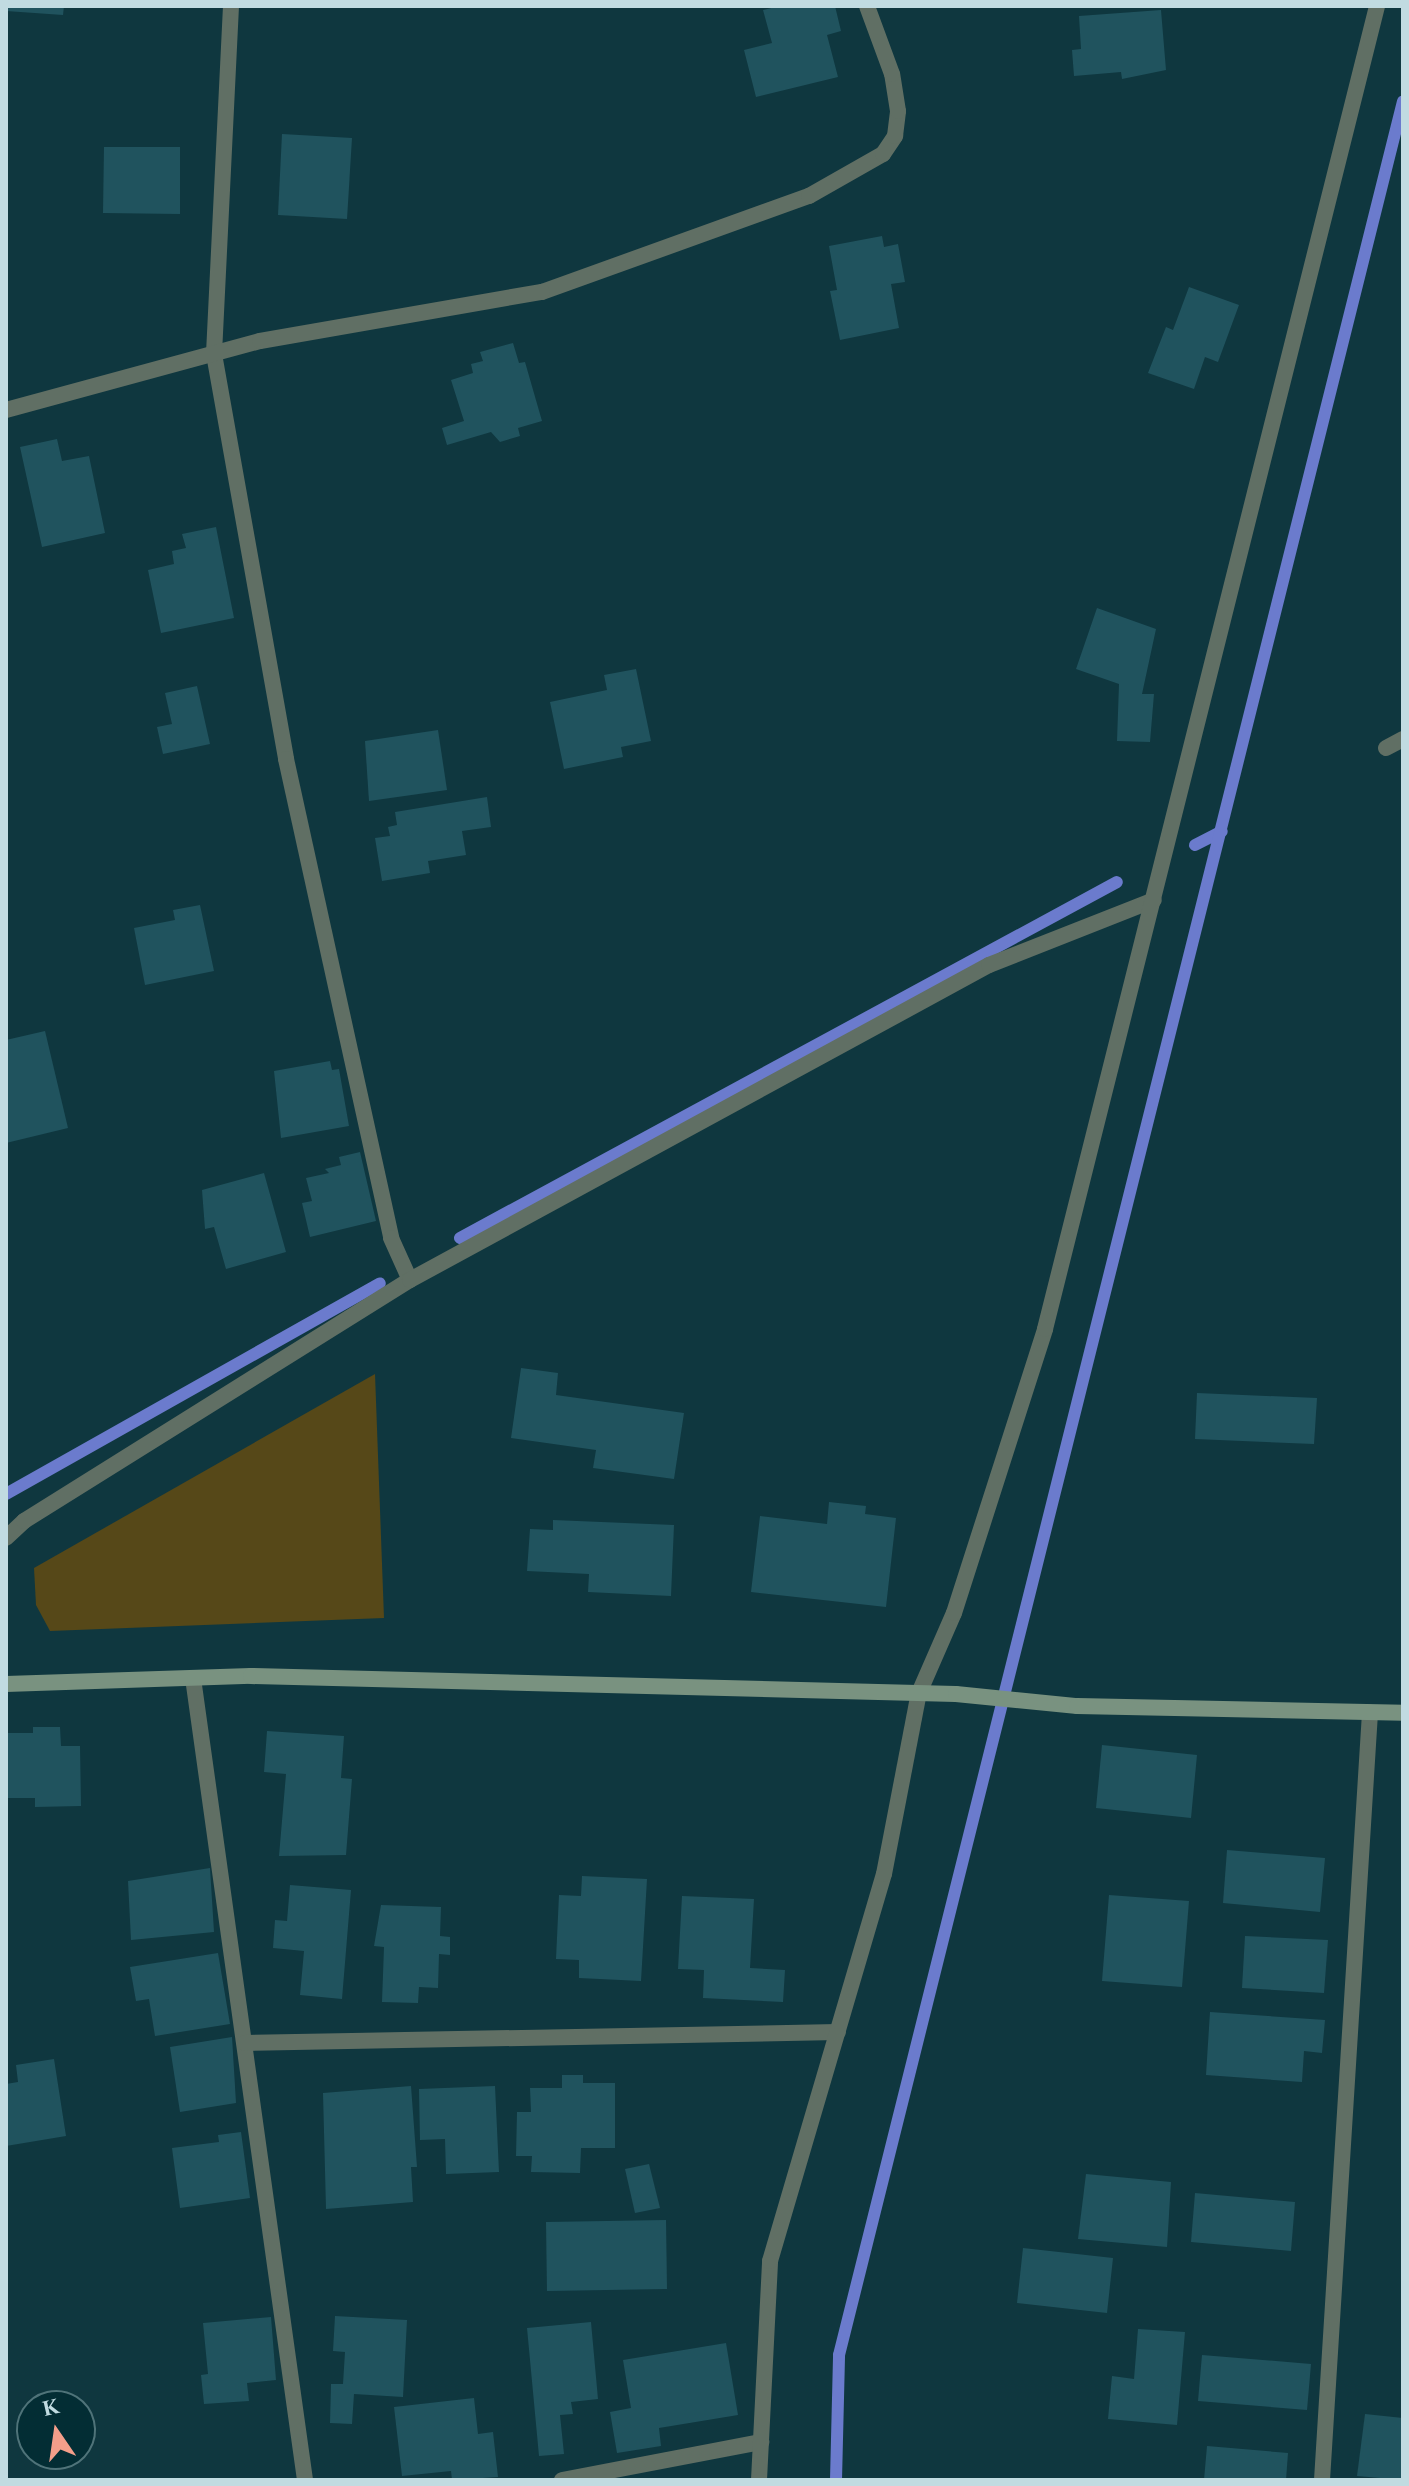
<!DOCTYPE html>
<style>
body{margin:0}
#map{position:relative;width:1409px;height:2486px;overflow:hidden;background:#0f373f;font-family:Spectral,serif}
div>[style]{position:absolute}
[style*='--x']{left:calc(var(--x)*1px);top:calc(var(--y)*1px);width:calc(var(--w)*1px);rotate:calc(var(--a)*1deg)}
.green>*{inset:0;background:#564818}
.stream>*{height:12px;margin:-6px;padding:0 6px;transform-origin:6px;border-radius:6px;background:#6b7bcd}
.building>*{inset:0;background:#20535e}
.lane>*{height:16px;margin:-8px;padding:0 8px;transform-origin:8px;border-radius:8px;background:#606f64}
.street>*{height:16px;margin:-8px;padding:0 8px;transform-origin:8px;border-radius:8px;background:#606f64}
.secondary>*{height:16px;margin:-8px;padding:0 8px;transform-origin:8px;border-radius:8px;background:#799280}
span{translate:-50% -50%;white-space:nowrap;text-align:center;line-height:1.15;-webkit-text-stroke:6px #032d34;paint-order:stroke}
.frame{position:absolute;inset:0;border:8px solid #c1dbe1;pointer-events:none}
.north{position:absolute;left:16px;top:2390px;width:80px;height:80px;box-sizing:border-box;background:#032d34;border:2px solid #4f7379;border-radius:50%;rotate:347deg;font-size:22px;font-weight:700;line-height:32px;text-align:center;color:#c1dbe1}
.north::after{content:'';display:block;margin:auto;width:28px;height:36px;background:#f49e8a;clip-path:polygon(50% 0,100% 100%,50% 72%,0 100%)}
</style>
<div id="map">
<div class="green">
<div style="clip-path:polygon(375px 1374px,384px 1618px,50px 1631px,36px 1605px,34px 1568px)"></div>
</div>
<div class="stream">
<div style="--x:1195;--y:845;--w:30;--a:-27"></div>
<div style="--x:460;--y:1238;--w:747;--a:-28.45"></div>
<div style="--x:6;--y:1494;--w:429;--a:-29.4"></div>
<div style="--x:836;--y:2480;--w:125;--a:-88.6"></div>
<div style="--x:839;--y:2355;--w:2323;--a:-75.95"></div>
</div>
<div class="building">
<div style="clip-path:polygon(6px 6px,64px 6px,63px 15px,6px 11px)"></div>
<div style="clip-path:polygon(780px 6px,835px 6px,841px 31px,827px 35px,838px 77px,756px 97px,744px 50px,772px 43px,763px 10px)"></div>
<div style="clip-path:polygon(1161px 10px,1166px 70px,1122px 79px,1121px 72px,1074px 76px,1072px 50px,1081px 49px,1079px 16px)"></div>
<div style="clip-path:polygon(282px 134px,352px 138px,347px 219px,278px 215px)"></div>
<div style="clip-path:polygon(104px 147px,180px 147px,180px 214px,103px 213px)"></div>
<div style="clip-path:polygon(882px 236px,884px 247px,898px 244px,905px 282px,891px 284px,899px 328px,840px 340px,830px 291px,837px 290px,829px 246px)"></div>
<div style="clip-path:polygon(1189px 287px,1239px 305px,1218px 362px,1205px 357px,1194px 389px,1148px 373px,1166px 327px,1173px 330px)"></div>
<div style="clip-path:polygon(513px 343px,519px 363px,525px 362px,542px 421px,518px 428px,520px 436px,500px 442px,491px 432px,447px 445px,442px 428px,464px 421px,451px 380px,473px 373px,471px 364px,483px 361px,480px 352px)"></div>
<div style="clip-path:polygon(57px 439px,62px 461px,89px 456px,105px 533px,42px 547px,20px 447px)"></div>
<div style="clip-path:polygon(216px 527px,234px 618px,161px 633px,148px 570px,174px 564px,172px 551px,186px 548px,182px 534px)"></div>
<div style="clip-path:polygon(1097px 608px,1156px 629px,1142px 694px,1154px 694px,1150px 742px,1117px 741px,1119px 684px,1076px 669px)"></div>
<div style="clip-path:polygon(636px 669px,651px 741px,621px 747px,623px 757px,564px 769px,550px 702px,607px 690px,604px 675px)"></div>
<div style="clip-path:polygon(197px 686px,210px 744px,163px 754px,157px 727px,172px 724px,165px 693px)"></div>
<div style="clip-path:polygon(438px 730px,447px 790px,369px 801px,365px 741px)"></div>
<div style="clip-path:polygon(487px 797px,491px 827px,462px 831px,466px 855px,428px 861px,430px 873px,382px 881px,375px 838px,390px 836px,388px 827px,397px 825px,395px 812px)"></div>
<div style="clip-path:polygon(200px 905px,214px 971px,145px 985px,134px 928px,175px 920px,173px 910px)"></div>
<div style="clip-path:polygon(45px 1031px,68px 1128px,6px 1143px,6px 1040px)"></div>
<div style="clip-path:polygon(330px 1061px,332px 1070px,339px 1069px,349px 1126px,281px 1138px,274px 1071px)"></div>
<div style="clip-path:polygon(360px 1152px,376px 1221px,310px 1237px,302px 1203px,312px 1201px,306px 1178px,329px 1173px,325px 1169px,341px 1165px,339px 1157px)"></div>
<div style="clip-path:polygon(264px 1173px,286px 1252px,226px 1269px,214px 1227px,205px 1229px,202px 1190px)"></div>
<div style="clip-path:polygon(521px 1368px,558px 1373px,556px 1395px,684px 1413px,674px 1479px,593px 1468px,596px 1450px,511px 1438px)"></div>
<div style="clip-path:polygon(1197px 1393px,1317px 1398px,1314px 1444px,1195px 1439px)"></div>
<div style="clip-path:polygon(829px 1502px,866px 1506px,865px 1514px,896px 1518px,886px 1607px,751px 1592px,760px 1516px,827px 1524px)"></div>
<div style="clip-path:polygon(553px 1520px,674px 1525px,671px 1596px,588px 1592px,589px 1574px,527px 1571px,530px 1529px,553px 1530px)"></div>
<div style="clip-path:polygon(33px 1727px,60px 1727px,61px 1746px,80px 1746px,81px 1806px,35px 1807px,35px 1798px,6px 1798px,6px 1733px,33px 1733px)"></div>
<div style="clip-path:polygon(267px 1731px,344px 1736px,341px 1778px,352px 1779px,346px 1855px,279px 1856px,286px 1774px,264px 1772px)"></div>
<div style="clip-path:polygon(1102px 1745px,1197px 1755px,1191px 1818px,1096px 1808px)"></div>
<div style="clip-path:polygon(1227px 1850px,1325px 1858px,1320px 1912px,1223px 1903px)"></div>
<div style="clip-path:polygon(210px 1868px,214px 1932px,131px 1940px,128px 1881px)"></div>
<div style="clip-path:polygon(582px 1876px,647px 1879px,641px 1981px,579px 1978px,579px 1960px,556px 1959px,559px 1895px,581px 1896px)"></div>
<div style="clip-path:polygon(290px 1885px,351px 1890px,342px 1999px,300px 1995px,304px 1951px,273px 1948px,275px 1920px,287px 1921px)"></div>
<div style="clip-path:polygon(1109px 1895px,1189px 1901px,1182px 1987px,1102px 1981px)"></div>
<div style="clip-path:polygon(682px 1896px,754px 1899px,750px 1968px,785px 1970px,783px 2002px,703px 1998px,704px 1970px,678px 1969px)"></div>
<div style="clip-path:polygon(381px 1905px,441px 1907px,440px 1936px,450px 1937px,450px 1955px,439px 1954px,438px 1988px,419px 1987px,418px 2003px,382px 2002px,384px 1947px,374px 1946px)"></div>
<div style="clip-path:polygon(1245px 1936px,1328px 1940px,1324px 1993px,1242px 1988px)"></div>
<div style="clip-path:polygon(218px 1953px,230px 2024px,155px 2036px,149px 1999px,136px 2001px,130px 1967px)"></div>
<div style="clip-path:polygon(1210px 2012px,1325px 2020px,1322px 2053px,1304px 2051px,1302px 2082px,1206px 2075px)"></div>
<div style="clip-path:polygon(232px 2037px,236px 2103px,180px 2112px,170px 2047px)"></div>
<div style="clip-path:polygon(54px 2059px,66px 2136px,6px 2146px,6px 2084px,18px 2082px,16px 2065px)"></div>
<div style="clip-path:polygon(562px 2075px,583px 2075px,583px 2083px,615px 2083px,615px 2148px,581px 2148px,580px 2173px,531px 2172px,532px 2156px,516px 2156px,517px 2112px,531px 2112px,530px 2088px,562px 2088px)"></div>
<div style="clip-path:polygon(411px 2086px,417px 2167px,411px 2167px,413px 2202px,326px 2209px,323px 2093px)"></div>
<div style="clip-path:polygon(495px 2086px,499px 2172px,446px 2174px,445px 2139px,420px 2140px,419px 2089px)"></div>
<div style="clip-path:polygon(241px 2132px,250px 2198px,180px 2208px,172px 2148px,219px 2142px,218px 2135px)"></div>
<div style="clip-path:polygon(649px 2164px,660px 2208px,635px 2213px,625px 2169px)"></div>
<div style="clip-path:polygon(1086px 2174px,1171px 2182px,1167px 2247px,1078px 2239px)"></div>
<div style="clip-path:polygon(1195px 2193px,1295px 2202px,1291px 2251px,1191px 2242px)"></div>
<div style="clip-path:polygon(666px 2220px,667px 2289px,547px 2291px,546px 2222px)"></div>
<div style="clip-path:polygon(1023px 2248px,1113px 2258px,1107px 2313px,1017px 2303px)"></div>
<div style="clip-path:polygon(335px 2316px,407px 2320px,403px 2397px,354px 2394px,352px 2424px,330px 2423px,331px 2384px,343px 2384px,345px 2352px,333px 2351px)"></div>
<div style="clip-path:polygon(271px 2317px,276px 2380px,247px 2383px,249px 2401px,204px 2404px,201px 2375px,208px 2374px,203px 2323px)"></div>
<div style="clip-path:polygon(591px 2322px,598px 2399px,571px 2402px,573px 2414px,560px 2415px,564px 2454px,539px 2456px,527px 2328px)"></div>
<div style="clip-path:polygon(1138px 2329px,1185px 2332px,1177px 2425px,1108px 2419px,1112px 2376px,1134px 2379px)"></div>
<div style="clip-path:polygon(726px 2343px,738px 2415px,659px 2428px,661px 2446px,617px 2453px,610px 2412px,631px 2408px,623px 2360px)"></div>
<div style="clip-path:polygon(1202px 2355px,1311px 2364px,1307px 2410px,1198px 2401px)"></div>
<div style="clip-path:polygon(474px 2398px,478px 2434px,493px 2432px,498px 2477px,452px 2480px,451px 2471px,402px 2476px,394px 2407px)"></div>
<div style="clip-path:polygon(1365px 2414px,1403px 2418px,1403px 2480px,1357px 2476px)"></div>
<div style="clip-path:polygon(1207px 2446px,1288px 2453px,1286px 2480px,1204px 2480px)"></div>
</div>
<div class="lane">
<div style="--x:542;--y:292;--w:284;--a:-19.8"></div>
<div style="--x:809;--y:196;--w:85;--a:-29.6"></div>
<div style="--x:883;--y:154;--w:22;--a:-56"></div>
<div style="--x:895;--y:136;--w:25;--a:-83"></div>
<div style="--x:898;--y:111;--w:37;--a:-99"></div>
<div style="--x:892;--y:74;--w:72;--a:-110.2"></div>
</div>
<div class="street">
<div style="--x:231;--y:6;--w:348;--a:92.8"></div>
<div style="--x:214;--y:354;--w:411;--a:79.9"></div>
<div style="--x:286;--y:759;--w:490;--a:77.6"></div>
<div style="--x:391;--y:1238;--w:46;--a:65.7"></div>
<div style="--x:6;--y:410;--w:263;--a:-15.2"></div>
<div style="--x:260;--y:341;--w:286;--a:-9.9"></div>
<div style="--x:1386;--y:748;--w:19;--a:-28"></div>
<div style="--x:6;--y:1538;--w:25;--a:-43"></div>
<div style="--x:24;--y:1521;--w:455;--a:-32"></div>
<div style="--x:410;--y:1280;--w:659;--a:-28.55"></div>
<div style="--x:989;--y:965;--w:177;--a:-21.5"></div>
<div style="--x:193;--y:1678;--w:810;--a:82.05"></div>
<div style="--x:245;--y:2043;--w:593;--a:-1.06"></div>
<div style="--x:562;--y:2480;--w:203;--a:-10.8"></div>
<div style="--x:759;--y:2480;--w:219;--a:-87.1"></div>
<div style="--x:770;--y:2261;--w:403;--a:-73.6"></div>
<div style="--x:884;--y:1874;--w:184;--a:-79.1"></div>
<div style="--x:919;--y:1693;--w:87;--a:-66.4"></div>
<div style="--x:954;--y:1613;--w:298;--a:-72.2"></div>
<div style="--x:1045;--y:1329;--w:1364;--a:-75.91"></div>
<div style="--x:1322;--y:2480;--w:769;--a:-86.42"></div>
</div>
<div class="secondary">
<div style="--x:6;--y:1684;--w:245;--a:-1.9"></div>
<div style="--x:251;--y:1676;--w:705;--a:1.46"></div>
<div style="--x:956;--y:1694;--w:122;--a:5.7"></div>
<div style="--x:1077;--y:1706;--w:326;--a:1.2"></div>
</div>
<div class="frame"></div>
<div class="north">K</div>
</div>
